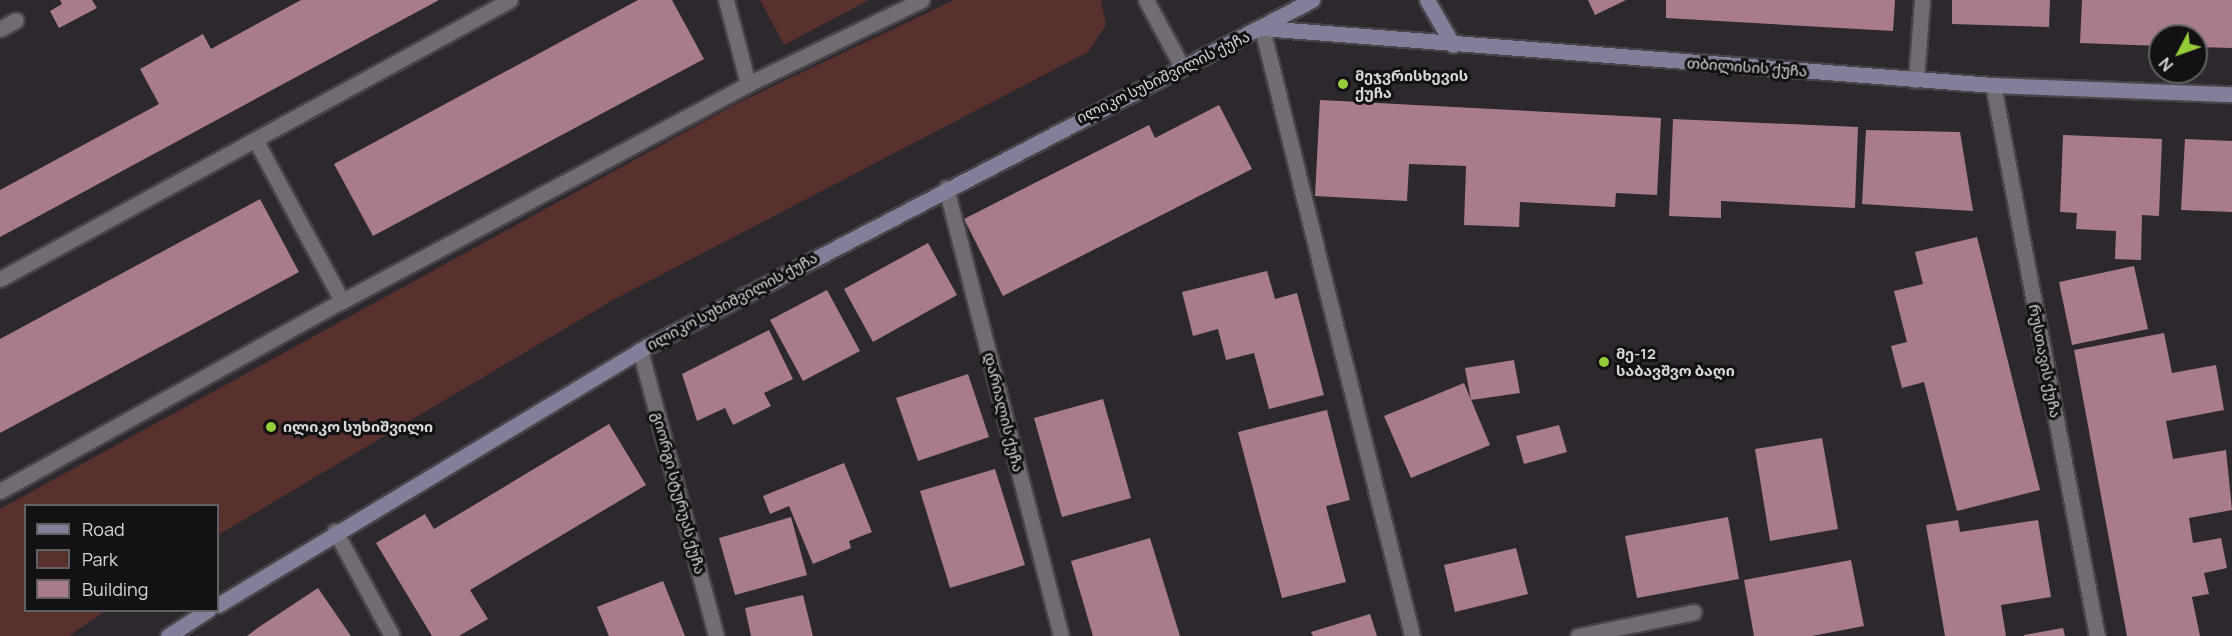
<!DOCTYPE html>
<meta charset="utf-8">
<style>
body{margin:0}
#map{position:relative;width:2232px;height:636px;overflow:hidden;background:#2d282e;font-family:Manrope,"Noto Sans Georgian",sans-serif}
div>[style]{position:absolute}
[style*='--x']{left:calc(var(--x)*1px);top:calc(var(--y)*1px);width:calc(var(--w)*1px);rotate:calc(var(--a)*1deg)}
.green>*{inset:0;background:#58312d}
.building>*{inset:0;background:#a97c8d}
.roads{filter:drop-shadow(2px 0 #484349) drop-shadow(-2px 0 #484349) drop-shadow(0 2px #484349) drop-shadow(0 -2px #484349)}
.service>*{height:15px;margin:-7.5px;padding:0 7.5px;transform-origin:7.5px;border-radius:7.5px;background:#716b72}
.minor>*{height:15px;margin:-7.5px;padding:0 7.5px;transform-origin:7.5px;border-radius:7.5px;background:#716b72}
.secondary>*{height:15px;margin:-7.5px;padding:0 7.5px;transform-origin:7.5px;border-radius:7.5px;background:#847e9a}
.dots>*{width:16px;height:16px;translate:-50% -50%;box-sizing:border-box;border:3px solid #141114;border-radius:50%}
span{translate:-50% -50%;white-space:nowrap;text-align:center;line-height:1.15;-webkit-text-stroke:6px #141114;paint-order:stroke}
.street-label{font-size:15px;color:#d9d6da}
.poi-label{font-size:15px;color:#d9d6da;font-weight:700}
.left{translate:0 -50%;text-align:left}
.legend{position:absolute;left:24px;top:504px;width:195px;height:108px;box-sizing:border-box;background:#141114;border:2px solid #636063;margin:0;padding:8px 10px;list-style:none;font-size:18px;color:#d9d6da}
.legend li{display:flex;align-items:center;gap:12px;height:30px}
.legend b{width:30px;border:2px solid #636063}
.north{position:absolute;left:2148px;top:24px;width:60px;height:60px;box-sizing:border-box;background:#141114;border:2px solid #636063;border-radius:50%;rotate:229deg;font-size:16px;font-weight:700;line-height:24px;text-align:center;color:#d9d6da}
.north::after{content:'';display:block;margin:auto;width:21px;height:27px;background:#95cc3a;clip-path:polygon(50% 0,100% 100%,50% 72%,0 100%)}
</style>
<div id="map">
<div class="green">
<div style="clip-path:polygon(760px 0,869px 0,784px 45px)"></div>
<div style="clip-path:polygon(954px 0,1101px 0,1106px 25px,1088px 52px,613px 300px,218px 535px,218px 506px,26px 506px,26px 610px,105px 611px,69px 636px,0 636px,0 509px,736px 104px)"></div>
</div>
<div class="building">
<div style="clip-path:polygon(60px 0,92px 0,97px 8px,59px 28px,50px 11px,62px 4px)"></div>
<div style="clip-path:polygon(301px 0,439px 0,0 237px,0 190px,159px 104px,140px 69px,203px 34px,211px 49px)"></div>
<div style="clip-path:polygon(638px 0,672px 0,704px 59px,373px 236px,334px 164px)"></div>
<div style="clip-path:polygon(1588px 0,1626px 0,1595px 15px)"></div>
<div style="clip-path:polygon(1666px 0,1895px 0,1893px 31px,1666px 18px)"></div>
<div style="clip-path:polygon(1952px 0,2050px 0,2049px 27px,1952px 24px)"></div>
<div style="clip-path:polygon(2082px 0,2232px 0,2232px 48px,2196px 47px,2196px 36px,2160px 36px,2160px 46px,2080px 43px)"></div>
<div style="clip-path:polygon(1320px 100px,1661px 118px,1657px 195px,1616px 193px,1615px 207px,1520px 202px,1519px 227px,1464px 225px,1466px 166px,1409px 164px,1407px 201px,1315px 196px)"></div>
<div style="clip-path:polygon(1219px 105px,1252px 169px,1003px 296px,964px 219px,1149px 125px,1155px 138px)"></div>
<div style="clip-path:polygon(1673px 119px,1858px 127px,1855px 208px,1721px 201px,1721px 218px,1669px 216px)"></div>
<div style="clip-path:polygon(1866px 130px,1960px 132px,1973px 211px,1862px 204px)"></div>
<div style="clip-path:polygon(2063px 135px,2162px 139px,2159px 216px,2142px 215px,2141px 260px,2115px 259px,2116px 231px,2076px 229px,2077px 213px,2060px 212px)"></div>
<div style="clip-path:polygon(2185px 139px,2232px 141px,2232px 212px,2181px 210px)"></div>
<div style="clip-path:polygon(260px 199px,299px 272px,0 433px,0 339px)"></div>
<div style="clip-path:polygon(1977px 237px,2040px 490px,1957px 511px,1924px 382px,1902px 388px,1891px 346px,1907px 342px,1894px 291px,1923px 284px,1915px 252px)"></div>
<div style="clip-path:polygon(928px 243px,957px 295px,873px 342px,844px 289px)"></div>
<div style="clip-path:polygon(2134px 266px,2148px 329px,2072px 345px,2059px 282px)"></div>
<div style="clip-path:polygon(1267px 271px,1275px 299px,1297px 293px,1324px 395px,1269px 409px,1254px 353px,1226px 360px,1218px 329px,1193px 336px,1182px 292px)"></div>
<div style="clip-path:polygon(827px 290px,860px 351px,803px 381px,770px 320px)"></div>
<div style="clip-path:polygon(769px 330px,793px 379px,764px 393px,771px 406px,733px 425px,725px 408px,697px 421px,682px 374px)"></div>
<div style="clip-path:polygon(2164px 333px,2172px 373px,2216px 365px,2224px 410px,2166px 421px,2173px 459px,2226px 450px,2232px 510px,2189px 518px,2193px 543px,2221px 538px,2227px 568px,2204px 573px,2209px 594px,2192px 597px,2200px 636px,2127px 636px,2074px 350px)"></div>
<div style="clip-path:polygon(1514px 360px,1520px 393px,1471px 400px,1465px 368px)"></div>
<div style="clip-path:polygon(968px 374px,989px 437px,918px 461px,896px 398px)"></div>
<div style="clip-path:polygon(1464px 383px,1490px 445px,1411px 478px,1384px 416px)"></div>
<div style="clip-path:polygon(1103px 399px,1131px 498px,1062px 517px,1034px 418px)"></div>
<div style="clip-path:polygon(1327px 410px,1350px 500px,1326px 506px,1346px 582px,1282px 598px,1238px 432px)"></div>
<div style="clip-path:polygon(609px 424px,646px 485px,470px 590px,488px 619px,459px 636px,432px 636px,376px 543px,425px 514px,434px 529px)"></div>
<div style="clip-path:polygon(1559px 425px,1567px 452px,1524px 464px,1516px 436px)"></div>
<div style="clip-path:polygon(1822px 438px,1838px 529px,1770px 541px,1755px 449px)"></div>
<div style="clip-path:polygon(844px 463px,872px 532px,849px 541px,851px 548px,813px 564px,789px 506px,770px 514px,763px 496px)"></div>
<div style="clip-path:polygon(995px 469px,1025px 565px,950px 588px,920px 491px)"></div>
<div style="clip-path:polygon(791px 517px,807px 575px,735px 595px,719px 538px)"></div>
<div style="clip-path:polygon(1728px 517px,1739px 579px,1637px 598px,1625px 536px)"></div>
<div style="clip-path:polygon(1958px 520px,1960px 532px,2038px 520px,2051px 597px,2001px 605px,2006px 636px,1945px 636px,1926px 525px)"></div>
<div style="clip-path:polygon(1150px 538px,1180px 636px,1093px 636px,1071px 561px)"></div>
<div style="clip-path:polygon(1516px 548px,1528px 594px,1455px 612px,1444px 565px)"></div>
<div style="clip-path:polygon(1851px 560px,1864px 626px,1812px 636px,1754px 636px,1744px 580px)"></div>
<div style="clip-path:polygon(663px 581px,685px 636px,609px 636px,597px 607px)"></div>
<div style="clip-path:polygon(318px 588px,351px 636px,247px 636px,259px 627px)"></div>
<div style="clip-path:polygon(803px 595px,813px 636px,751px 636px,745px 608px)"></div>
<div style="clip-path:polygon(1370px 614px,1377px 636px,1313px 636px,1311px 632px)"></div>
<div style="clip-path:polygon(2063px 628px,2065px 636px,2024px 636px,2024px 635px)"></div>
</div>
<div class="roads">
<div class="service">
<div style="--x:726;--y:0;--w:87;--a:75.3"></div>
<div style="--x:0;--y:29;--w:18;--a:-29"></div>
<div style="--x:1916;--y:80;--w:80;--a:-85.7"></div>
<div style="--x:256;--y:141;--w:182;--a:61.7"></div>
<div style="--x:0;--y:279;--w:581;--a:-28.68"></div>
</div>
<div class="minor">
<div style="--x:1146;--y:0;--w:74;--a:61.7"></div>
<div style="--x:1262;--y:28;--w:626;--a:76.14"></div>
<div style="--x:1993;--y:85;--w:561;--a:79.31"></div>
<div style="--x:946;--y:188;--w:463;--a:75.6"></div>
<div style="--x:640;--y:350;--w:296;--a:75.1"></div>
<div style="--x:0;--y:491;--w:391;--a:-29.1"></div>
<div style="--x:342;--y:301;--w:460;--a:-28.1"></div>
<div style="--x:748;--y:84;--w:193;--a:-25.8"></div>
<div style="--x:335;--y:531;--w:119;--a:61.5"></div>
<div style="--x:1578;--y:636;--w:118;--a:-11.7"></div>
</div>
<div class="secondary">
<div style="--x:1427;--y:0;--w:52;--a:60"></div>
<div style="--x:1262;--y:28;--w:733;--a:4.46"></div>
<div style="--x:1993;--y:85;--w:239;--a:2.2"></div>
<div style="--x:218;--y:605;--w:493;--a:-31.1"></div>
<div style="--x:640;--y:350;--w:758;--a:-27.51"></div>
<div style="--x:168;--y:636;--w:48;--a:-33"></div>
</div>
</div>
<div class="dots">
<div style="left:1343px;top:84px;background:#95cc3a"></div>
<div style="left:1604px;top:362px;background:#95cc3a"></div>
<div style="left:271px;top:427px;background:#95cc3a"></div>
</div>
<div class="street-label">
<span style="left:1747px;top:67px;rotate:4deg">თბილისის ქუჩა</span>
<span style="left:1163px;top:77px;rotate:-26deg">ილიკო სუხიშვილის ქუჩა</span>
<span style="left:732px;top:301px;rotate:-28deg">ილიკო სუხიშვილის ქუჩა</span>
<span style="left:2045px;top:361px;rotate:79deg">რუსთავის ქუჩა</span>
<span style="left:1004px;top:412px;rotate:76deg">დარიალის ქუჩა</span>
<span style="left:679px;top:493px;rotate:75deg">გიორგი სტურუას ქუჩა</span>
</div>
<div class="poi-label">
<span class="left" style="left:1355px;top:84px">მეჯვრისხევის<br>ქუჩა</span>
<span class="left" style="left:1616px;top:362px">მე-12<br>საბავშვო ბაღი</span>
<span class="left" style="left:283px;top:427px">ილიკო სუხიშვილი</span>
</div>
<ul class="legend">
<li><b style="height:8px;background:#847e9a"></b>Road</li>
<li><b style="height:16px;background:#58312d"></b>Park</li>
<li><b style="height:16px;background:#a97c8d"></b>Building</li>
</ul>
<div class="north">N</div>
</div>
